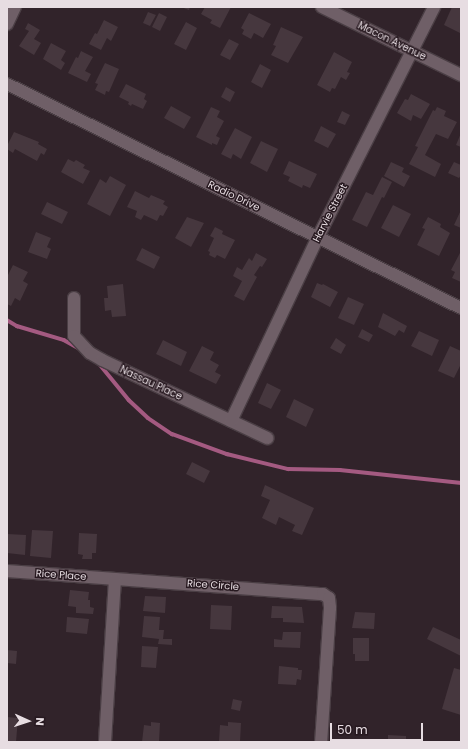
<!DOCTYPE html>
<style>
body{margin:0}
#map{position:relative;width:468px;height:749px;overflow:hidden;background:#31232a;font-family:Poppins,sans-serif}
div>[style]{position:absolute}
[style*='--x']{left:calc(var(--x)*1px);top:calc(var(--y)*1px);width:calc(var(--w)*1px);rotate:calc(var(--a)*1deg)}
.stream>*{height:3.5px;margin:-1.75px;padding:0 1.75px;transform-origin:1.75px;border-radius:1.75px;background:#a45a81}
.building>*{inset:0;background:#46373e}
.roads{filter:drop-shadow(1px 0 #4a3e44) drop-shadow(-1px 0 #4a3e44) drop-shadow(0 1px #4a3e44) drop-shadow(0 -1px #4a3e44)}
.minor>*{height:12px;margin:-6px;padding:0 6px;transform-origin:6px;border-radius:6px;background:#6f5f67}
span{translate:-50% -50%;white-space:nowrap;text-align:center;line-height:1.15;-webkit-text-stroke:3px #271920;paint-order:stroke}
.street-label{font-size:10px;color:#e7dde2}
.frame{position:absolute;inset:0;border:8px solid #e7dde2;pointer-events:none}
.north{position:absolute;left:8px;top:701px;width:40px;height:40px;-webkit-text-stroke:3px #271920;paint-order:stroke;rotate:93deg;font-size:11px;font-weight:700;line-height:16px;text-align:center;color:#e7dde2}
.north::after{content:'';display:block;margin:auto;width:14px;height:18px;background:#e7dde2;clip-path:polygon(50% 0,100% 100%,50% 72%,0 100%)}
.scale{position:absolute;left:330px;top:723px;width:93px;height:18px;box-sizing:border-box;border:2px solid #e7dde2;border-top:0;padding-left:5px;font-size:12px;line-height:14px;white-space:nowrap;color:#e7dde2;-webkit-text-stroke:3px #271920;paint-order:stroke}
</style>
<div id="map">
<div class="stream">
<div style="--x:7;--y:320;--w:12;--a:31"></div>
<div style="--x:17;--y:326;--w:49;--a:16.6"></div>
<div style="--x:64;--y:340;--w:18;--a:29"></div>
<div style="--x:98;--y:362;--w:49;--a:50.8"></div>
<div style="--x:129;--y:400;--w:26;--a:43"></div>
<div style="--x:148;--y:418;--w:29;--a:34"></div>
<div style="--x:172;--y:434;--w:59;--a:20"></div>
<div style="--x:227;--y:454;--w:63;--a:13.8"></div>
<div style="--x:288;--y:469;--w:52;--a:1.1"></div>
<div style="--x:340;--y:470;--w:122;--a:6.1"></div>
</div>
<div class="building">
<div style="clip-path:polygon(181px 7px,190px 7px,189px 10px)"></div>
<div style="clip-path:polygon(205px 7px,231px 7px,220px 28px,210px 23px,212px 20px,201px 14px)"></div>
<div style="clip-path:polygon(452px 7px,461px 8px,460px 33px,444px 25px)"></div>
<div style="clip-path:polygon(148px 12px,156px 15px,150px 26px,143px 23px)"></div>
<div style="clip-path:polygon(159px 13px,167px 17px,160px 31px,152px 27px)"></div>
<div style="clip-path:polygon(249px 13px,271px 24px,263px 38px,254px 33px,251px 39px,242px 34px,244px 30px,241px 28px)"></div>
<div style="clip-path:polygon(104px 20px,118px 27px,111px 41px,107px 38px,101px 50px,89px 44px,95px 33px,97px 34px)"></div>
<div style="clip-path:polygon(186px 22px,197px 28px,186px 50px,174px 44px)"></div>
<div style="clip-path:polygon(28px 23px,40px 30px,34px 39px,41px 43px,34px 55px,19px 46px,29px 31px,25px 29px)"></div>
<div style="clip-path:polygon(281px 27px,303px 37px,288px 63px,271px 55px,276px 46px,273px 45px)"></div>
<div style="clip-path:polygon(229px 39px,239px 44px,230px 60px,220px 55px)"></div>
<div style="clip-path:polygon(51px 43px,66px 51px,61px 60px,65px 63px,61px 70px,43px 59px)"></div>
<div style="clip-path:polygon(81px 51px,93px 57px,85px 71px,91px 74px,87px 82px,68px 73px,76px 57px,78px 58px)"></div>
<div style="clip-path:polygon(334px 52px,352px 62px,347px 72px,350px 73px,346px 80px,341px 77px,335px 89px,332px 88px,330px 92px,317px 85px)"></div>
<div style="clip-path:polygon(105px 63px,119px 69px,109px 92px,106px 91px,105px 95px,95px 90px,98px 84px,95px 83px)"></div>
<div style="clip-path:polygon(260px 64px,271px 70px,262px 88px,251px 82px)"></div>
<div style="clip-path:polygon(126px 84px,146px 94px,144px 99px,147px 101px,143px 109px,132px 104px,131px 106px,128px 104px,129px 102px,119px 97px)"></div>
<div style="clip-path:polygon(226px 87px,235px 92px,230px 102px,221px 97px)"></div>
<div style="clip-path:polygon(411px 94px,430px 104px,421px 119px,413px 115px,411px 121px,397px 113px,405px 99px,408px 100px)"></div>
<div style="clip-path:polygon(171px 106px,191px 117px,184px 129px,164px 118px)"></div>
<div style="clip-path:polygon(211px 107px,220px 111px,217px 117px,224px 121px,216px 136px,220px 138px,217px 145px,212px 143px,212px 145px,196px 137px)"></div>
<div style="clip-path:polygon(437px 107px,446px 111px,444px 116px,457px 122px,448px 139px,436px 134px,425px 155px,441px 164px,435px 177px,409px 164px,418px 147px,415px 146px,433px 110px,435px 111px)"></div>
<div style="clip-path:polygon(342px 111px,350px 115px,345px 125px,337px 122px)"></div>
<div style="clip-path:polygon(321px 126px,336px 134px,328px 148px,314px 141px)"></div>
<div style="clip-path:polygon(235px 128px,252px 137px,241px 159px,233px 154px,231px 159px,221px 154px)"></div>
<div style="clip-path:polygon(14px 132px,39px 142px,38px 144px,47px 149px,44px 155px,41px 153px,37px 161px,15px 149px,13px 153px,7px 149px,7px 146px)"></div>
<div style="clip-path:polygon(461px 133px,461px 147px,456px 145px)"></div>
<div style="clip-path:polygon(261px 141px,278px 149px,267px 172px,250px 163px)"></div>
<div style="clip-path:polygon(68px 159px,74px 162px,76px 160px,85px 165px,83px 168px,90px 171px,83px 184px,61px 172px)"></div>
<div style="clip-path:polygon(289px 161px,317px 174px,310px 188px,303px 185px,302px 188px,288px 181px,290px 177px,283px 174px)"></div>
<div style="clip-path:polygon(391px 162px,404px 168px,402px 172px,410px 176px,404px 187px,384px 176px)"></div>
<div style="clip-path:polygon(454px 162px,461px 165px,461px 175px,459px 178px,448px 173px)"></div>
<div style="clip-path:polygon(110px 176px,126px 185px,110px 216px,87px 204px,100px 179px,106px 183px)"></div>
<div style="clip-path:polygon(382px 177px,392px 182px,384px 198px,382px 197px,367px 227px,352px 220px,366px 192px,373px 195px)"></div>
<div style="clip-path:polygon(135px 191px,149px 198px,151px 195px,165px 201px,163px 204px,168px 207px,163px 216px,160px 215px,157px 221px,144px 215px,141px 220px,135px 217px,137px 211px,127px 207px)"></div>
<div style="clip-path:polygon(47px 202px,68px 212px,62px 224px,41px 214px)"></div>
<div style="clip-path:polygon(393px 205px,411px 214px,399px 237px,381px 228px)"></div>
<div style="clip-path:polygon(461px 210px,461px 228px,454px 225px)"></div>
<div style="clip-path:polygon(187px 217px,204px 223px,191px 247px,175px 238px)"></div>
<div style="clip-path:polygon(428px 217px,441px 224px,440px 227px,450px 233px,439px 256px,417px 245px,425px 229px,422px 228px)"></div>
<div style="clip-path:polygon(215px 227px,223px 231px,222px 234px,235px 240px,225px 259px,217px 255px,215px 258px,209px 255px,210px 252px,208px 251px,214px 238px,210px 236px)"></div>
<div style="clip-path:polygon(36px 232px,51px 238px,47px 247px,51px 249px,47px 259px,28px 252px)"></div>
<div style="clip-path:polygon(142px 248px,160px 257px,154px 269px,136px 260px)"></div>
<div style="clip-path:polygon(461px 251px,461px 282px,452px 278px,455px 272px,451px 270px)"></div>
<div style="clip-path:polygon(256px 253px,267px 259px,262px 267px,260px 266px,254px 275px,257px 277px,244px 301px,234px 296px,242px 281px,233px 276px,237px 267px,242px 270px,249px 258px,252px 261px)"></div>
<div style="clip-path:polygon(13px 265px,28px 272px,23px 281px,28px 284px,20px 301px,15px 298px,11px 306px,7px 304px,7px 277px)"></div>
<div style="clip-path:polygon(317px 283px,322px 285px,323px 284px,338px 292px,330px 307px,311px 297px)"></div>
<div style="clip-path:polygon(123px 284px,126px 316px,112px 317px,111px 310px,105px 311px,104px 298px,108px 298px,107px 286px)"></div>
<div style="clip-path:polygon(348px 297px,364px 304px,354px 325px,338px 318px)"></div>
<div style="clip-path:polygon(383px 313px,407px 326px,404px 333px,399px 330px,395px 336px,378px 327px)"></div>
<div style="clip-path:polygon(362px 329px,373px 335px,369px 342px,358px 337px)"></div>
<div style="clip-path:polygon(419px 331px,439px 340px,432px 356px,411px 346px)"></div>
<div style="clip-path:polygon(336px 338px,346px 345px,341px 354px,330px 348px)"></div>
<div style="clip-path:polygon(163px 340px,187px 352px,181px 366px,156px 354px)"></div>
<div style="clip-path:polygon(202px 346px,214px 352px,210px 360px,219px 365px,215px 372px,221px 375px,216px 384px,189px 371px)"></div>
<div style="clip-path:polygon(450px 346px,461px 351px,461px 364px,454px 378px,438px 371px)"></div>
<div style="clip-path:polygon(267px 383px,281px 390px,271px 409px,258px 403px)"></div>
<div style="clip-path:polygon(294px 399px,314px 409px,306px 427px,286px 417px)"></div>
<div style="clip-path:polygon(192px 462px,210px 471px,204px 483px,186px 474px)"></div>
<div style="clip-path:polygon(265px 485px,314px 508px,302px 535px,292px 531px,295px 525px,279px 517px,276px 525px,262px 518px,270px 500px,261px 496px)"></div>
<div style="clip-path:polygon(32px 530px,53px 531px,51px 558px,30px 556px)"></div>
<div style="clip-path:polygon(79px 533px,97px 534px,96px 553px,92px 553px,92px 559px,82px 559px,83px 555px,78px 554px)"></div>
<div style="clip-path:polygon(7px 534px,26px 535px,25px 555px,7px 553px)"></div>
<div style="clip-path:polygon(70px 590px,89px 592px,88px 600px,90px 600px,90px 607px,94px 608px,93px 614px,76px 613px,76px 607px,68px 606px)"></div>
<div style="clip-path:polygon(145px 596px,166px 597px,165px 613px,143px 611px)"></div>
<div style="clip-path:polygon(211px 605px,232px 606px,231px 630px,210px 629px)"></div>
<div style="clip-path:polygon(272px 606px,302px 607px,304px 623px,283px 622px,283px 618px,271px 618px)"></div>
<div style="clip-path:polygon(355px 612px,375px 613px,374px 629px,352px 628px)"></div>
<div style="clip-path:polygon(144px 616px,160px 617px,159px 630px,164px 630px,163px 639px,172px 639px,172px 645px,158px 644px,159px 639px,142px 637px)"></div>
<div style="clip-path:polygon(67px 617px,89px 619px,87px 634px,66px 632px)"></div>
<div style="clip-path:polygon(433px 627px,461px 640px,461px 656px,427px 639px)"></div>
<div style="clip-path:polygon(283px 632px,301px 632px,300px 648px,274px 647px,274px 639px,282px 640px)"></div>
<div style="clip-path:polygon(353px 638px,369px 638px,369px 661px,355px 661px,355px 654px,353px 654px)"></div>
<div style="clip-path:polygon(142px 646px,158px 647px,156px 668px,141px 667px)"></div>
<div style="clip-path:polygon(7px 650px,17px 651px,16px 664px,7px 663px)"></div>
<div style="clip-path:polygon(279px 666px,298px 668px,298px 670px,302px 670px,301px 680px,297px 679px,296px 685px,278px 684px)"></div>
<div style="clip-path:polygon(454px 668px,461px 670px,461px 715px,442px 709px)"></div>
<div style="clip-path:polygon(233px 699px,242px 701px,240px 711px,231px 709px)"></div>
<div style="clip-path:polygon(7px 717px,18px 718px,16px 742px,7px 742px)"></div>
<div style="clip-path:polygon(151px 722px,160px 723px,159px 742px,142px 742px,144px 725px,151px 726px)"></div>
<div style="clip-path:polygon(228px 722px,241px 723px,240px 742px,219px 742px,220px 725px,228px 726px)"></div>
<div style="clip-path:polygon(388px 735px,406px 736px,406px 742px,388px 742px)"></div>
<div style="clip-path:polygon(337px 739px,354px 740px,354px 742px,336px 742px)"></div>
</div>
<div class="roads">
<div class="minor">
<div style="--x:322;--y:7;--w:155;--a:26.1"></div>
<div style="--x:7;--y:24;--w:19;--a:-65"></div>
<div style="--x:7;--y:84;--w:506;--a:26.26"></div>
<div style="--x:74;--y:298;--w:38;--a:90"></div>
<div style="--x:74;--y:336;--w:23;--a:47"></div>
<div style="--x:90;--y:353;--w:14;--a:30"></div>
<div style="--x:102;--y:360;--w:183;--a:25.3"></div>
<div style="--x:231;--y:421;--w:204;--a:-64.7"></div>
<div style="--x:318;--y:237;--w:258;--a:-63.2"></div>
<div style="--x:7;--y:571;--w:317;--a:4.2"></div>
<div style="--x:323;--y:594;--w:7;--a:34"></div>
<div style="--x:329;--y:598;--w:10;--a:84"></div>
<div style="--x:330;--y:608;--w:134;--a:93.8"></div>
<div style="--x:105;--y:742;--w:163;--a:-86.5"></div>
</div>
</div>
<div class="street-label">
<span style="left:392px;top:41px;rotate:26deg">Macon Avenue</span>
<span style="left:234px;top:196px;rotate:26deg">Radio Drive</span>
<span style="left:330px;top:213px;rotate:-63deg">Harvie Street</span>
<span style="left:151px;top:383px;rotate:25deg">Nassau Place</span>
<span style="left:61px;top:575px;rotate:4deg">Rice Place</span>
<span style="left:213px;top:585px;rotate:4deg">Rice Circle</span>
</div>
<div class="frame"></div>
<div class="north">N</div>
<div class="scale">50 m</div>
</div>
